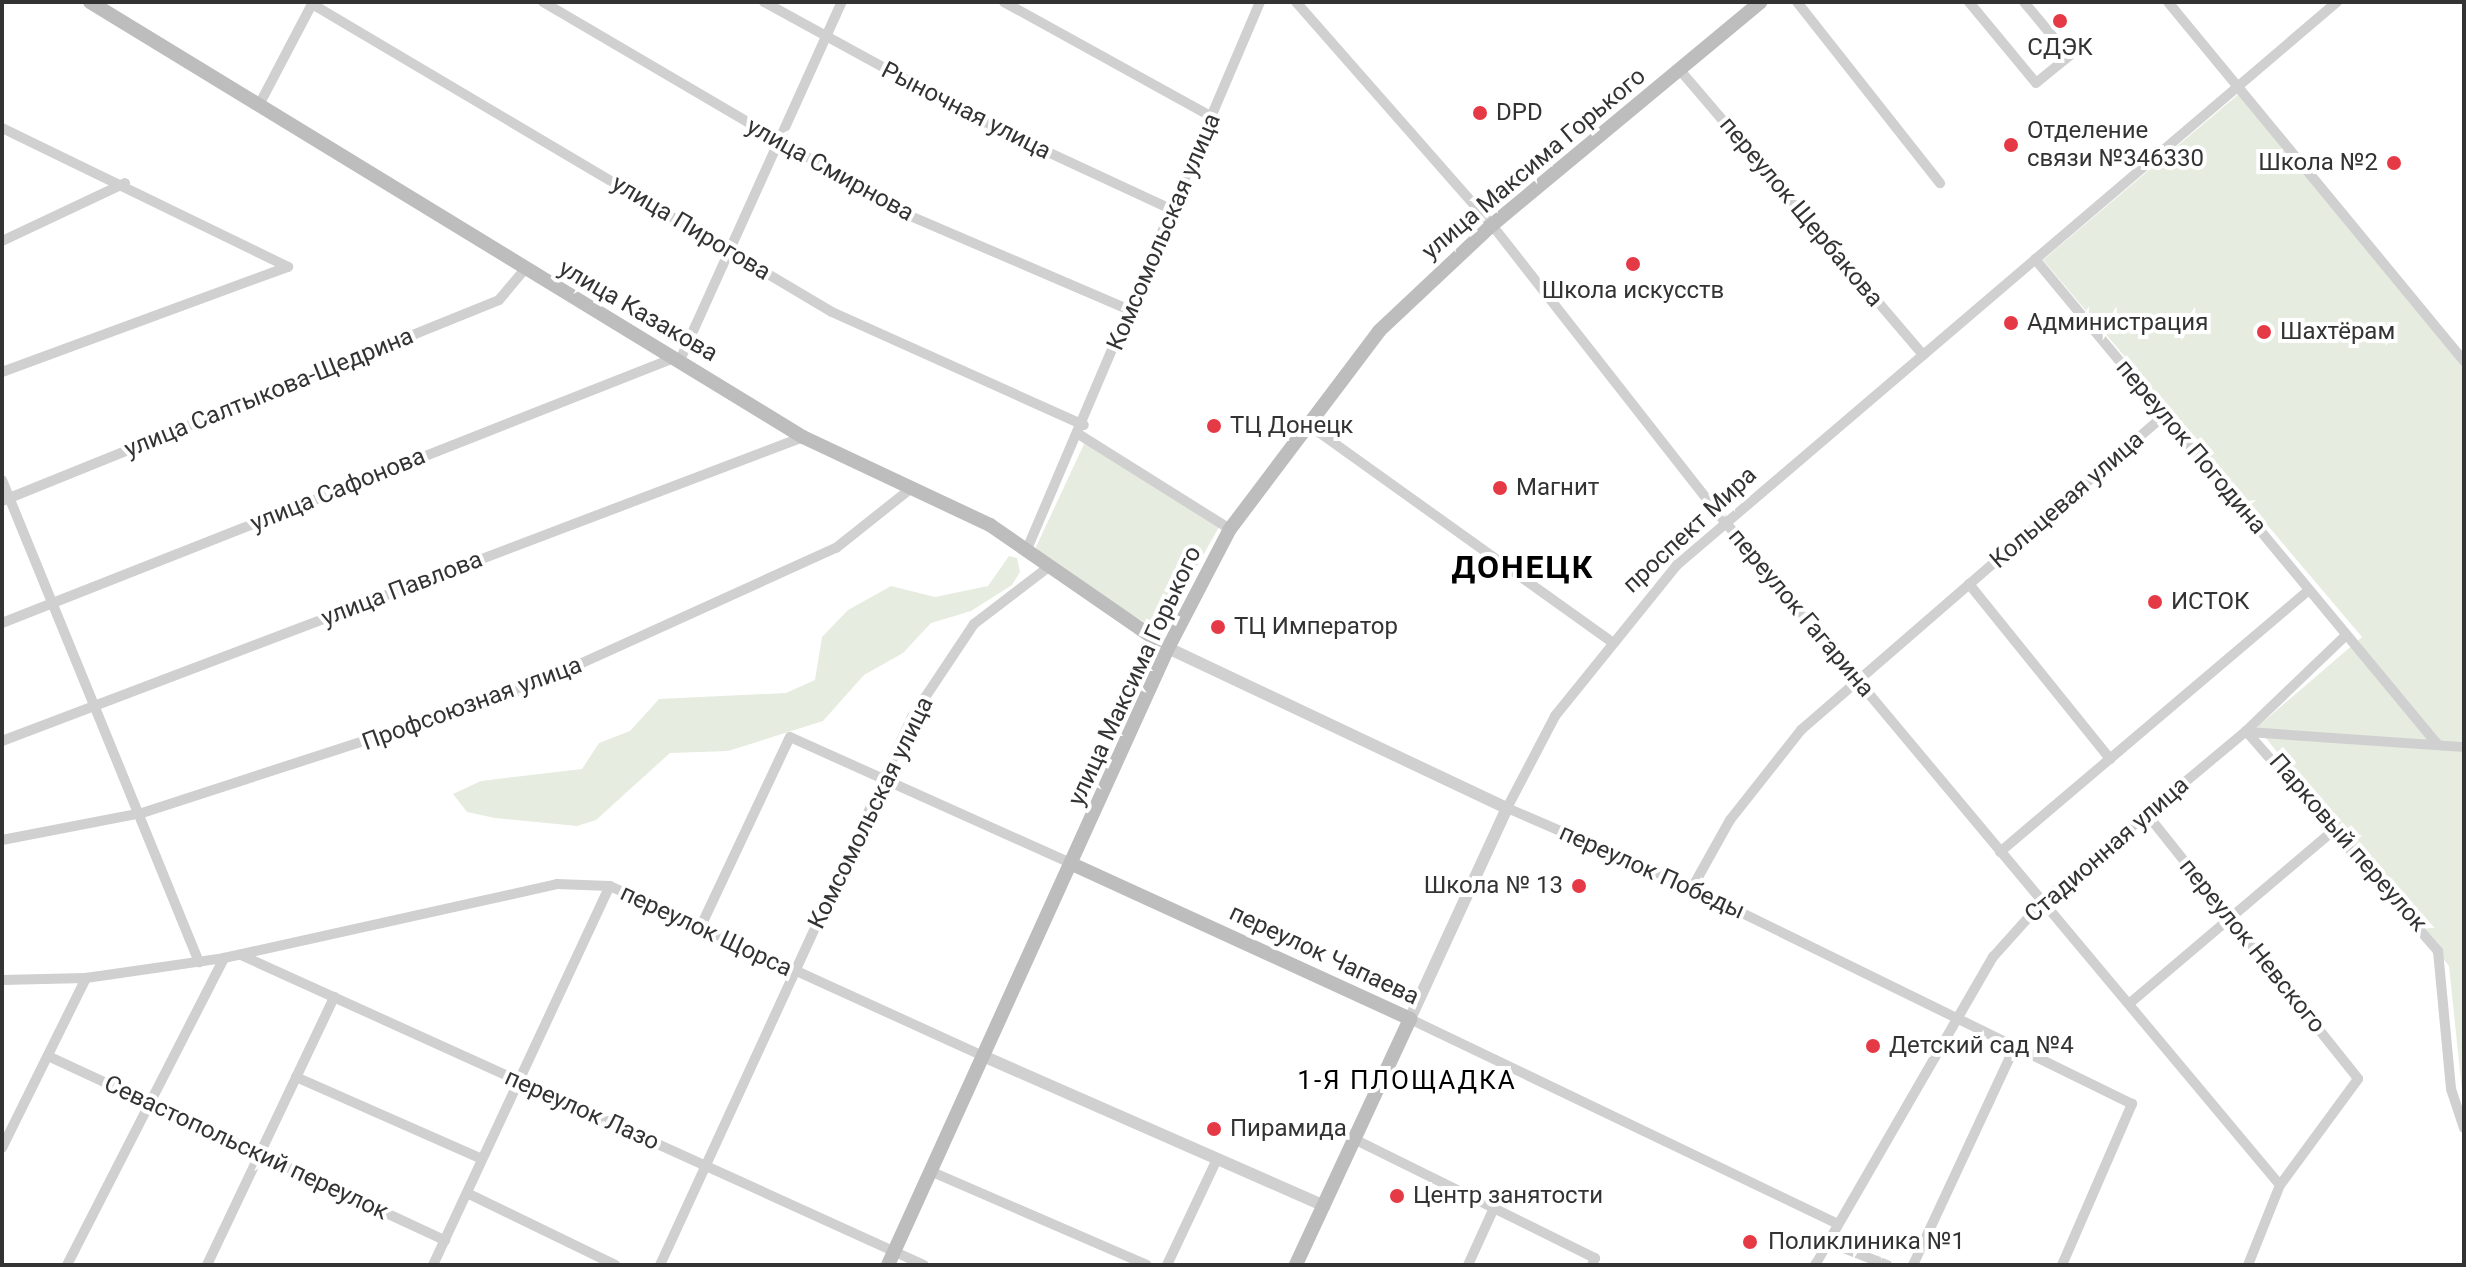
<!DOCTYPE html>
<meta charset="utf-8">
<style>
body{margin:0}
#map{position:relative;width:2466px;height:1267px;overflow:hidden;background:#fff;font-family:Roboto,sans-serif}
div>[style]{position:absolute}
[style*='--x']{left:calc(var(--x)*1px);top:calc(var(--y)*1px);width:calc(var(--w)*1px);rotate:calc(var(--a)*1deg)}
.green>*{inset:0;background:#e6ecdf}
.minor>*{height:10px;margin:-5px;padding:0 5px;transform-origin:5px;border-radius:5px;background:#d0d0d0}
.tertiary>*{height:12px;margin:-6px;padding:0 6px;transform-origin:6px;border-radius:6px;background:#d0d0d0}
.secondary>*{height:14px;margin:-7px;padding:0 7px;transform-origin:7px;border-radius:7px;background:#bdbdbd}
.dots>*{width:22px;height:22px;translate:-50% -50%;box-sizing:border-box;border:4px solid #fff;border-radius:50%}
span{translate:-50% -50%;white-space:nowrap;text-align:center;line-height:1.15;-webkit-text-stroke:8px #fff;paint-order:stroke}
.poi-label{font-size:24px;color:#333}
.left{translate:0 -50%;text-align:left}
.right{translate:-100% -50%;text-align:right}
.street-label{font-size:24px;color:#333}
.neighbourhood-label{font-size:26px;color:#000;letter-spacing:2px}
.district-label{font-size:32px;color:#000;font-weight:700;letter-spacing:2px}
.frame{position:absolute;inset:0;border:4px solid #333;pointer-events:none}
</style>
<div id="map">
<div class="green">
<div style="clip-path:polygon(2241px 92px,2464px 353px,2464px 1110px,2449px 966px,2257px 727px,2362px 637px,2043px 260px)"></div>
<div style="clip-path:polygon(1085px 442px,1219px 527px,1160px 632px,1042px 559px,1036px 547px)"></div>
<div style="clip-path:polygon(1009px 556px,1017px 558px,1020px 572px,1012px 585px,971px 611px,931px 623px,903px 653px,864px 675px,823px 721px,728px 751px,670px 753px,596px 820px,577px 826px,495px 818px,467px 812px,453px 794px,481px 781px,582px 769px,599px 743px,630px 731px,659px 699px,786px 693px,815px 680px,822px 637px,848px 610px,891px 586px,935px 597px,988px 586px)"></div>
</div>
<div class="minor">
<div style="--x:543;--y:2;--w:415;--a:30.4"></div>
<div style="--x:901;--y:212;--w:251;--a:23.2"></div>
<div style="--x:764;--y:2;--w:247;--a:28.7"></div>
<div style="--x:981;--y:121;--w:212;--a:24.9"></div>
<div style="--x:1004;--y:2;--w:238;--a:28.9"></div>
<div style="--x:1296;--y:2;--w:297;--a:48.7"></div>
<div style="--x:1492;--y:225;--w:379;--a:51.9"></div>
<div style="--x:1726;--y:523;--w:863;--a:50.08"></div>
<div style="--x:1797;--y:2;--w:231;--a:51.7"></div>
<div style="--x:1969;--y:2;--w:105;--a:50.4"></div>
<div style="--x:2036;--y:83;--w:43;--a:-39.3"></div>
<div style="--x:2069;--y:56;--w:70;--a:-129.8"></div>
<div style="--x:2168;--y:2;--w:465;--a:50.5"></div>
<div style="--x:312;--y:4;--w:604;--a:30.64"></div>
<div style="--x:832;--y:312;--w:276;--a:24.2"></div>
<div style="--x:1679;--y:69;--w:376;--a:49.5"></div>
<div style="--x:259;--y:105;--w:116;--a:-62.3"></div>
<div style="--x:2;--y:128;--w:318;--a:25.9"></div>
<div style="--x:2;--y:241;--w:136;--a:-25.2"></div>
<div style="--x:2035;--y:259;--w:631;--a:50.33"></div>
<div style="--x:680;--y:360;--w:393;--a:-65.7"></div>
<div style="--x:2;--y:372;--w:305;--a:-20.2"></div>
<div style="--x:1306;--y:423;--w:373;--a:35.6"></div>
<div style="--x:1080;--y:435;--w:177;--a:32.1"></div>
<div style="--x:2;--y:480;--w:521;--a:67.77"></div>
<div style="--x:2;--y:501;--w:536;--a:-22.02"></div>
<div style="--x:499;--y:300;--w:39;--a:-50"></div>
<div style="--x:1027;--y:549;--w:595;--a:-66.93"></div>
<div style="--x:1969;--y:584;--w:225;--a:51.1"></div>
<div style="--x:2;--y:623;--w:722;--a:-21.52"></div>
<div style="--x:2246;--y:731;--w:292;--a:48.9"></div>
<div style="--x:2438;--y:951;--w:139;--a:84.6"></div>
<div style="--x:2451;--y:1089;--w:41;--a:71.6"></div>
<div style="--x:2248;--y:732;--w:217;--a:4"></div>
<div style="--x:2;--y:741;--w:857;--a:-20.78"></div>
<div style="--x:2146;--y:813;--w:340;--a:51.4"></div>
<div style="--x:2358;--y:1079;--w:132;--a:126.3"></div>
<div style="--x:2280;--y:1185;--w:86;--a:111.8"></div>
<div style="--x:2;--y:840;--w:143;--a:-10.9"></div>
<div style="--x:142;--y:813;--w:407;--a:-18"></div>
<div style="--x:529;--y:687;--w:337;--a:-24.4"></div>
<div style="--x:836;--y:548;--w:93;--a:-38.5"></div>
<div style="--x:2000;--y:852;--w:405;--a:-40.3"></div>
<div style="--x:1692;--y:888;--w:78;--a:-60.8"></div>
<div style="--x:1730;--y:820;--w:115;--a:-51.7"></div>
<div style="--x:1801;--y:730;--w:481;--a:-40.9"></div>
<div style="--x:700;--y:928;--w:211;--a:-64.8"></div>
<div style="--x:790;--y:737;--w:309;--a:24.2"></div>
<div style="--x:241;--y:955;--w:750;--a:24.41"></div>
<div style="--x:2;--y:980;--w:84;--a:-1.4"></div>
<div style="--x:86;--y:978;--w:139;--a:-8.2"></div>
<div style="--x:224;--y:958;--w:341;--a:-12.5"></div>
<div style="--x:557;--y:884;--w:53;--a:2.2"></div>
<div style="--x:610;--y:886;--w:410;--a:24.5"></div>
<div style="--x:2130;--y:1003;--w:270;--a:-40.3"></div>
<div style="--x:1410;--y:1019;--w:471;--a:25.6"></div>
<div style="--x:48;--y:1056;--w:438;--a:24.9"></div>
<div style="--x:296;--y:1077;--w:203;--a:23.8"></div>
<div style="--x:1354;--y:1139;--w:269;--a:26.3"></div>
<div style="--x:1595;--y:1258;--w:8;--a:113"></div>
<div style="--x:2;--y:1148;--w:190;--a:-63.7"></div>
<div style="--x:930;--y:1171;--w:236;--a:23.4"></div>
<div style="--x:467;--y:1193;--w:165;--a:25.9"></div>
<div style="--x:1826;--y:1241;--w:66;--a:21.5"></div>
<div style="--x:67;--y:1265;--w:345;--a:-62.9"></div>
<div style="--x:207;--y:1265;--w:297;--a:-64.6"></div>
<div style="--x:433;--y:1265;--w:418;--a:-65"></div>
<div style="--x:660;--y:1265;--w:603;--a:-65.3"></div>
<div style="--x:912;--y:717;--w:112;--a:-56.3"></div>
<div style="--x:974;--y:624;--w:91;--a:-37.4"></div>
<div style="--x:1167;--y:1265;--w:117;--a:-64.7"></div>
<div style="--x:1468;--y:1265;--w:63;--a:-65.5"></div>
<div style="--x:1815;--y:1265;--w:356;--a:-60"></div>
<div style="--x:1993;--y:957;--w:76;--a:-48.2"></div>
<div style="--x:2044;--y:900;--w:263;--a:-39.9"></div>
<div style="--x:2246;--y:731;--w:139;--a:-43.8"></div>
<div style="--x:1913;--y:1265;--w:244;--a:-65"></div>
<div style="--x:2062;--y:1265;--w:176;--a:-66.5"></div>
<div style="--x:2132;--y:1104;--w:490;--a:-153.9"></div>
<div style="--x:1692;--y:888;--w:202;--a:-156.6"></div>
<div style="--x:1507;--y:808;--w:104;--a:-62.4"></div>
<div style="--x:1555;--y:716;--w:194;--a:-51.1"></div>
<div style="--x:1677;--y:565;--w:868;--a:-40.47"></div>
</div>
<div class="tertiary">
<div style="--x:1168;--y:648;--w:375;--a:25.3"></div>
<div style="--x:1507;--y:808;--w:232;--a:114.7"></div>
<div style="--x:983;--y:1056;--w:373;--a:23.7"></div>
</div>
<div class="secondary">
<div style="--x:90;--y:2;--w:835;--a:31.39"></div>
<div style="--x:803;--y:437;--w:207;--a:25.2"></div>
<div style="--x:990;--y:525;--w:216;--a:34.6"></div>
<div style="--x:1072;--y:864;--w:372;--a:24.6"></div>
<div style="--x:1410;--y:1019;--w:271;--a:114.9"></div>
<div style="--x:888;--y:1265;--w:678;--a:-65.59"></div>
<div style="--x:1168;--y:648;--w:134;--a:-62.5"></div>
<div style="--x:1230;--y:529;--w:248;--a:-53"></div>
<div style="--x:1379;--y:331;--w:155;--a:-43.2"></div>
<div style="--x:1492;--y:225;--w:349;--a:-39.7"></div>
</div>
<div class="dots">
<div style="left:2060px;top:21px;background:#e63946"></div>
<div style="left:1480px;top:113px;background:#e63946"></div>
<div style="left:2011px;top:145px;background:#e63946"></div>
<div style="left:2394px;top:163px;background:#e63946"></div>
<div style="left:1633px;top:264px;background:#e63946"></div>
<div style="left:2011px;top:323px;background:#e63946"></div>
<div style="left:2264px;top:332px;background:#e63946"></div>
<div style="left:1214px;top:426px;background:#e63946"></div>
<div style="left:1500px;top:488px;background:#e63946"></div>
<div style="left:2155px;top:602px;background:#e63946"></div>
<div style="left:1218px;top:627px;background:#e63946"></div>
<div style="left:1579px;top:886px;background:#e63946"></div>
<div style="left:1873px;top:1046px;background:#e63946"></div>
<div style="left:1214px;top:1129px;background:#e63946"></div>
<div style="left:1397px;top:1196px;background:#e63946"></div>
<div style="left:1750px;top:1242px;background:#e63946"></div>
</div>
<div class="poi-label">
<span style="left:2060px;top:48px">СДЭК</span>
<span class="left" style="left:1496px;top:113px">DPD</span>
<span class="left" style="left:2027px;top:145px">Отделение<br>связи №346330</span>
<span class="right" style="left:2378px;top:163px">Школа №2</span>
<span style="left:1633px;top:291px">Школа искусств</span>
<span class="left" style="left:2027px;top:323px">Администрация</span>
<span class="left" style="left:2280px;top:332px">Шахтёрам</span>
<span class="left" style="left:1230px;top:426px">ТЦ Донецк</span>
<span class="left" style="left:1516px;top:488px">Магнит</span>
<span class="left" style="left:2171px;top:602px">ИСТОК</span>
<span class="left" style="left:1234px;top:627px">ТЦ Император</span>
<span class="right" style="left:1563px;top:886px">Школа № 13</span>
<span class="left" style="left:1889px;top:1046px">Детский сад №4</span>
<span class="left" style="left:1230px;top:1129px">Пирамида</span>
<span class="left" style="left:1413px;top:1196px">Центр занятости</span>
<span class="left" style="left:1768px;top:1242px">Поликлиника №1</span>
</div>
<div class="street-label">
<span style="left:966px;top:111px;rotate:27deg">Рыночная улица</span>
<span style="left:1534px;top:164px;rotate:-40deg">улица Максима Горького</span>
<span style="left:830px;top:170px;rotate:29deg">улица Смирнова</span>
<span style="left:1801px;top:212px;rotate:50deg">переулок Щербакова</span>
<span style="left:691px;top:228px;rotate:31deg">улица Пирогова</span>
<span style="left:1164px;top:232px;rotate:-67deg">Комсомольская улица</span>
<span style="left:638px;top:311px;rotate:30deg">улица Казакова</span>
<span style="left:269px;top:393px;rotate:-22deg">улица Салтыкова-Щедрина</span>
<span style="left:2191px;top:447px;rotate:50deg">переулок Погодина</span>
<span style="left:338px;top:490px;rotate:-22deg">улица Сафонова</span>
<span style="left:2067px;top:500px;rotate:-41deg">Кольцевая улица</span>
<span style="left:1690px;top:530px;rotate:-43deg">проспект Мира</span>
<span style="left:402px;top:589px;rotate:-21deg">улица Павлова</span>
<span style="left:1801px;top:613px;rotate:50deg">переулок Гагарина</span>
<span style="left:1135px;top:676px;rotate:-65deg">улица Максима Горького</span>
<span style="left:472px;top:704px;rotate:-20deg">Профсоюзная улица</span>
<span style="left:871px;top:813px;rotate:-64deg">Комсомольская улица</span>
<span style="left:2348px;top:843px;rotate:49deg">Парковый переулок</span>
<span style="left:2107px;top:850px;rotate:-41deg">Стадионная улица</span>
<span style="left:1652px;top:872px;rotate:24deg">переулок Победы</span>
<span style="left:706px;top:931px;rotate:25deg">переулок Щорса</span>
<span style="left:2252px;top:946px;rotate:51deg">переулок Невского</span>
<span style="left:1324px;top:955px;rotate:25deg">переулок Чапаева</span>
<span style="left:582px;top:1110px;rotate:24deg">переулок Лазо</span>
<span style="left:246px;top:1148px;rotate:25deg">Севастопольский переулок</span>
</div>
<div class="neighbourhood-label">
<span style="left:1407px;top:1081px">1-Я ПЛОЩАДКА</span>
</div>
<div class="district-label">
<span style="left:1523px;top:567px">ДОНЕЦК</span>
</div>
<div class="frame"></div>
</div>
